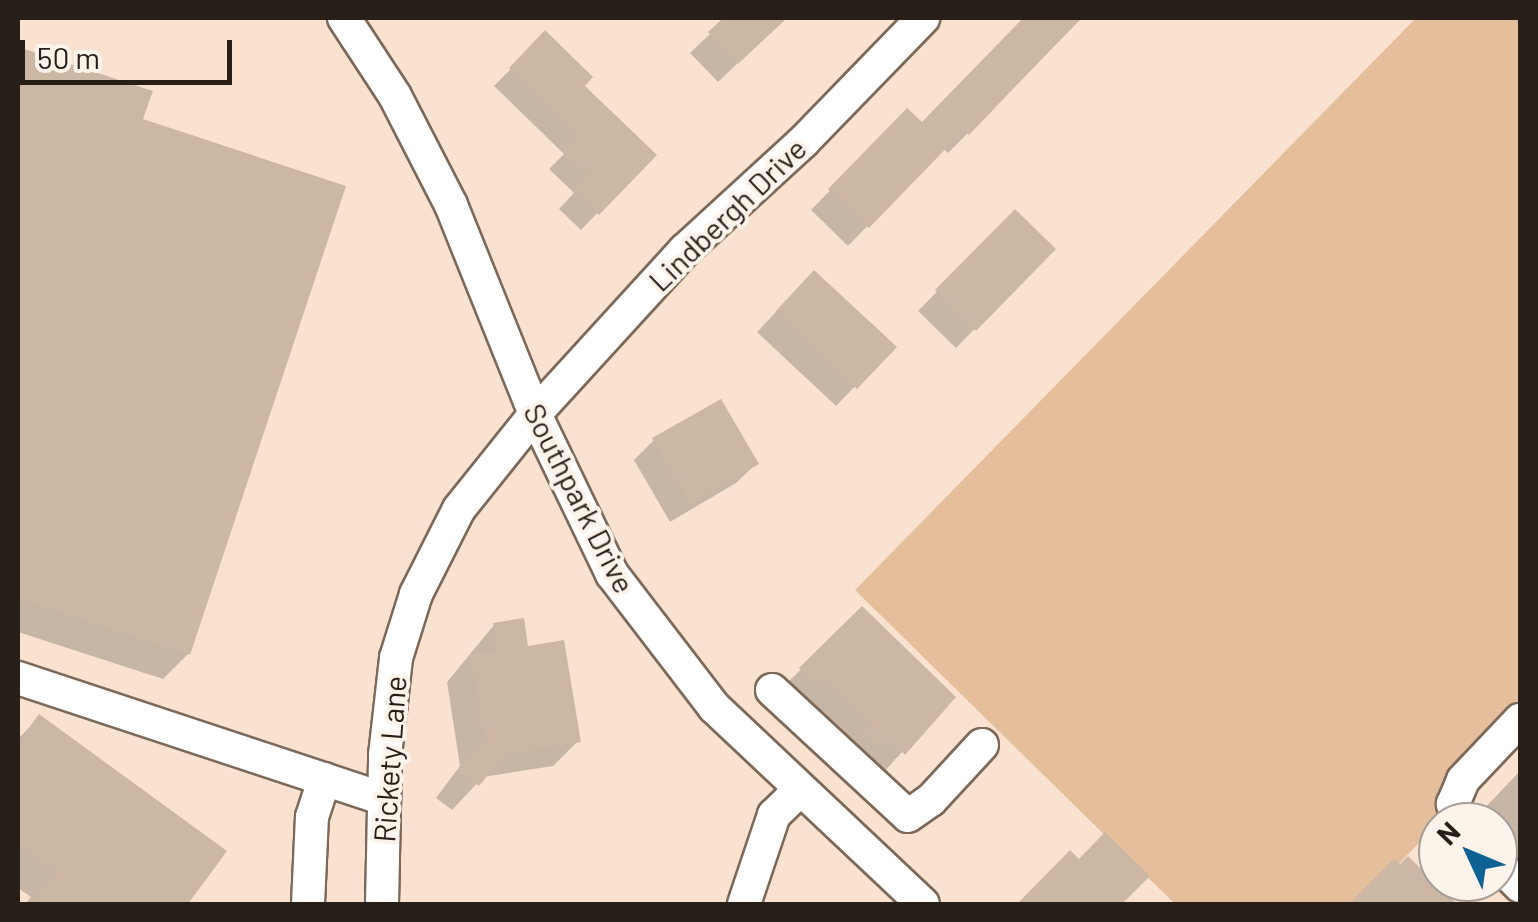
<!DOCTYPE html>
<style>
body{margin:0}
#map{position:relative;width:1538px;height:922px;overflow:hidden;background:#f9e3d0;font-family:Barlow,sans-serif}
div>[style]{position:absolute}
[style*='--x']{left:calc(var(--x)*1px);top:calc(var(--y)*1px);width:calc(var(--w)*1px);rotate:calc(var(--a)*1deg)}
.green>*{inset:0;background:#e5be9c}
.shadow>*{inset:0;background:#0003}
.building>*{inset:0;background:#ccb7a5}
.roads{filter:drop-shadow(2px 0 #7c6959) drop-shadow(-2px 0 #7c6959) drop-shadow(0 2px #7c6959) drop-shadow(0 -2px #7c6959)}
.minor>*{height:32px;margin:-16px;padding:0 16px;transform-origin:16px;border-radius:16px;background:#fff}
span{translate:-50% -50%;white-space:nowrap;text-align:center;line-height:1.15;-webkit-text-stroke:8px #fcf3eb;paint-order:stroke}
.street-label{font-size:30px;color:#271f18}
.frame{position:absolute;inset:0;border:20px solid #271f18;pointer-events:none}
.north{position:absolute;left:1418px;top:802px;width:100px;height:100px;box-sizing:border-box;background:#fcf3eb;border:2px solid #a79e97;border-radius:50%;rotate:314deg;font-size:28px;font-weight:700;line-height:40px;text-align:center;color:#271f18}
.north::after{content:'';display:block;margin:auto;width:35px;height:45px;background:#0e6193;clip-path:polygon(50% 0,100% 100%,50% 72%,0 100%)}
.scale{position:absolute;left:20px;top:40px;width:212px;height:45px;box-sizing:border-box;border:5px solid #271f18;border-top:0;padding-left:12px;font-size:30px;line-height:35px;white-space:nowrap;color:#271f18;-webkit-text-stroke:8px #fcf3eb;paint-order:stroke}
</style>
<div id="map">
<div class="green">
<div style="clip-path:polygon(1416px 18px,1520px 18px,1520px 736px,1361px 904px,1175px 904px,855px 590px)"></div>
</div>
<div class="shadow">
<div style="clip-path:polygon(727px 18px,784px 18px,718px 82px,690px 53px)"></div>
<div style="clip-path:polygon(1028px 18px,1082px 18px,948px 153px,943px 148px,848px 246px,811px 210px,907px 111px,922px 126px)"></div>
<div style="clip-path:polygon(545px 34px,582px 86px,653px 155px,581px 230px,559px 209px,574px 193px,549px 169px,564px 154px,494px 86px)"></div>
<div style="clip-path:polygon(18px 49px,150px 92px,140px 121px,188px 654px,163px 679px,18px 632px)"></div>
<div style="clip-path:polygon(1015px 212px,1053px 249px,956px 348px,918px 311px)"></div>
<div style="clip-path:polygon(795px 292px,893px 347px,836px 406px,757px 332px)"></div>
<div style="clip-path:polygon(654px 440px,756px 464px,736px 483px,670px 522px,634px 460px)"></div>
<div style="clip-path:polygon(862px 609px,953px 697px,878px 778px,775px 695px)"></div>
<div style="clip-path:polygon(494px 625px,526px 649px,578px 741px,553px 766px,483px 777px,452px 810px,436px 798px,460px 766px,447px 682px)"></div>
<div style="clip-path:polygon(39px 717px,224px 851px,185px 904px,25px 904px,31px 897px,18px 888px,18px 739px)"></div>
<div style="clip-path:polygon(1520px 771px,1520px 852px,1498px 830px,1498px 822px,1490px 822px,1480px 813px)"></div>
<div style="clip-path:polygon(1070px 853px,1078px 862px,1122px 904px,1020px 904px)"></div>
<div style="clip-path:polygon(1408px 860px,1453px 904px,1351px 904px,1394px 862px,1399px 868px)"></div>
</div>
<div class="building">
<div style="clip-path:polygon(723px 18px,787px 18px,738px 64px,708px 32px)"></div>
<div style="clip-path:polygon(1023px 18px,1081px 18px,969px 135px,964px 130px,869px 228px,828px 189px,907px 108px,922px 122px)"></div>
<div style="clip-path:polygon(545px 30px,593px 77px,585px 86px,657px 155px,599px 215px,574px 190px,589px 175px,564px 151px,579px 135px,509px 68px)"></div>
<div style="clip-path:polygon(18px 47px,153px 91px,143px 119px,346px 186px,190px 655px,18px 599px)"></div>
<div style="clip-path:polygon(1015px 209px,1056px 249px,976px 331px,935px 290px)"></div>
<div style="clip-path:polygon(814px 270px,897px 347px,857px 389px,775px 312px)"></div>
<div style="clip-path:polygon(721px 399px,759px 464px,690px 504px,652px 438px)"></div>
<div style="clip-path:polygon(862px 606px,956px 697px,905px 755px,890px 740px,882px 748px,862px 729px,869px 722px,825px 680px,819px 687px,799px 668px)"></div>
<div style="clip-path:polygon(524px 618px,528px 646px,564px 640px,581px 742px,505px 754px,479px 786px,459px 772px,484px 739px,471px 655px,498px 650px,493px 623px)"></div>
<div style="clip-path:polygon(39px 714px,227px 851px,188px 904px,30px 904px,54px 871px,18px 845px,18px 743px)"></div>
<div style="clip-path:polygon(1105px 832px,1150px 876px,1122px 904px,1017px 904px,1070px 850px,1079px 859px)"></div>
<div style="clip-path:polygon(1408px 856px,1457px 904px,1349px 904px,1394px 859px,1400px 864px)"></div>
</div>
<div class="roads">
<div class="minor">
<div style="--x:344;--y:18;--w:93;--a:56.8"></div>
<div style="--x:395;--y:96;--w:123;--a:62.8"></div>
<div style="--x:451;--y:205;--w:225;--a:68.1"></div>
<div style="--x:535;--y:414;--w:178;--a:64.3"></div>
<div style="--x:612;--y:574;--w:168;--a:52.5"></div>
<div style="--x:714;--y:707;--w:287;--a:43.3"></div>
<div style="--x:18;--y:678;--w:385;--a:18.3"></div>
<div style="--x:772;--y:690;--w:185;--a:42.8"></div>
<div style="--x:908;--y:816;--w:28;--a:-35"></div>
<div style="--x:931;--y:800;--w:75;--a:-47.2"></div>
<div style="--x:1458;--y:822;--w:19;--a:-106"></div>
<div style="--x:1453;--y:804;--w:26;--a:-67"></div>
<div style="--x:1463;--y:780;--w:83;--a:-46.5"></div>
<div style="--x:1498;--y:864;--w:31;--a:45"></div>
<div style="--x:308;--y:904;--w:87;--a:-87.4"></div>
<div style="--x:312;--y:817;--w:40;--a:-72"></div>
<div style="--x:382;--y:904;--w:149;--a:-88.8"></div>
<div style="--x:385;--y:755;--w:98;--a:-83.5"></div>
<div style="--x:396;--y:658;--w:67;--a:-72.6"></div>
<div style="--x:416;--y:594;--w:95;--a:-63.2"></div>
<div style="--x:459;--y:509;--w:122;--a:-51.3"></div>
<div style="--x:535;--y:414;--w:222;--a:-47.6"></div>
<div style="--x:685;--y:250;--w:160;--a:-42.5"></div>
<div style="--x:803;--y:142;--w:173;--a:-45.9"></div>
<div style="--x:744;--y:904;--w:94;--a:-71.4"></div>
<div style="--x:774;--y:815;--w:37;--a:-44"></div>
</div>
</div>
<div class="street-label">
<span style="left:727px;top:214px;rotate:-44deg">Lindbergh Drive</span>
<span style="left:580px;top:498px;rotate:63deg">Southpark Drive</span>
<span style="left:389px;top:759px;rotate:-86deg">Rickety Lane</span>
</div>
<div class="frame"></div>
<div class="north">N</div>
<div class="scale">50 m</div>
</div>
